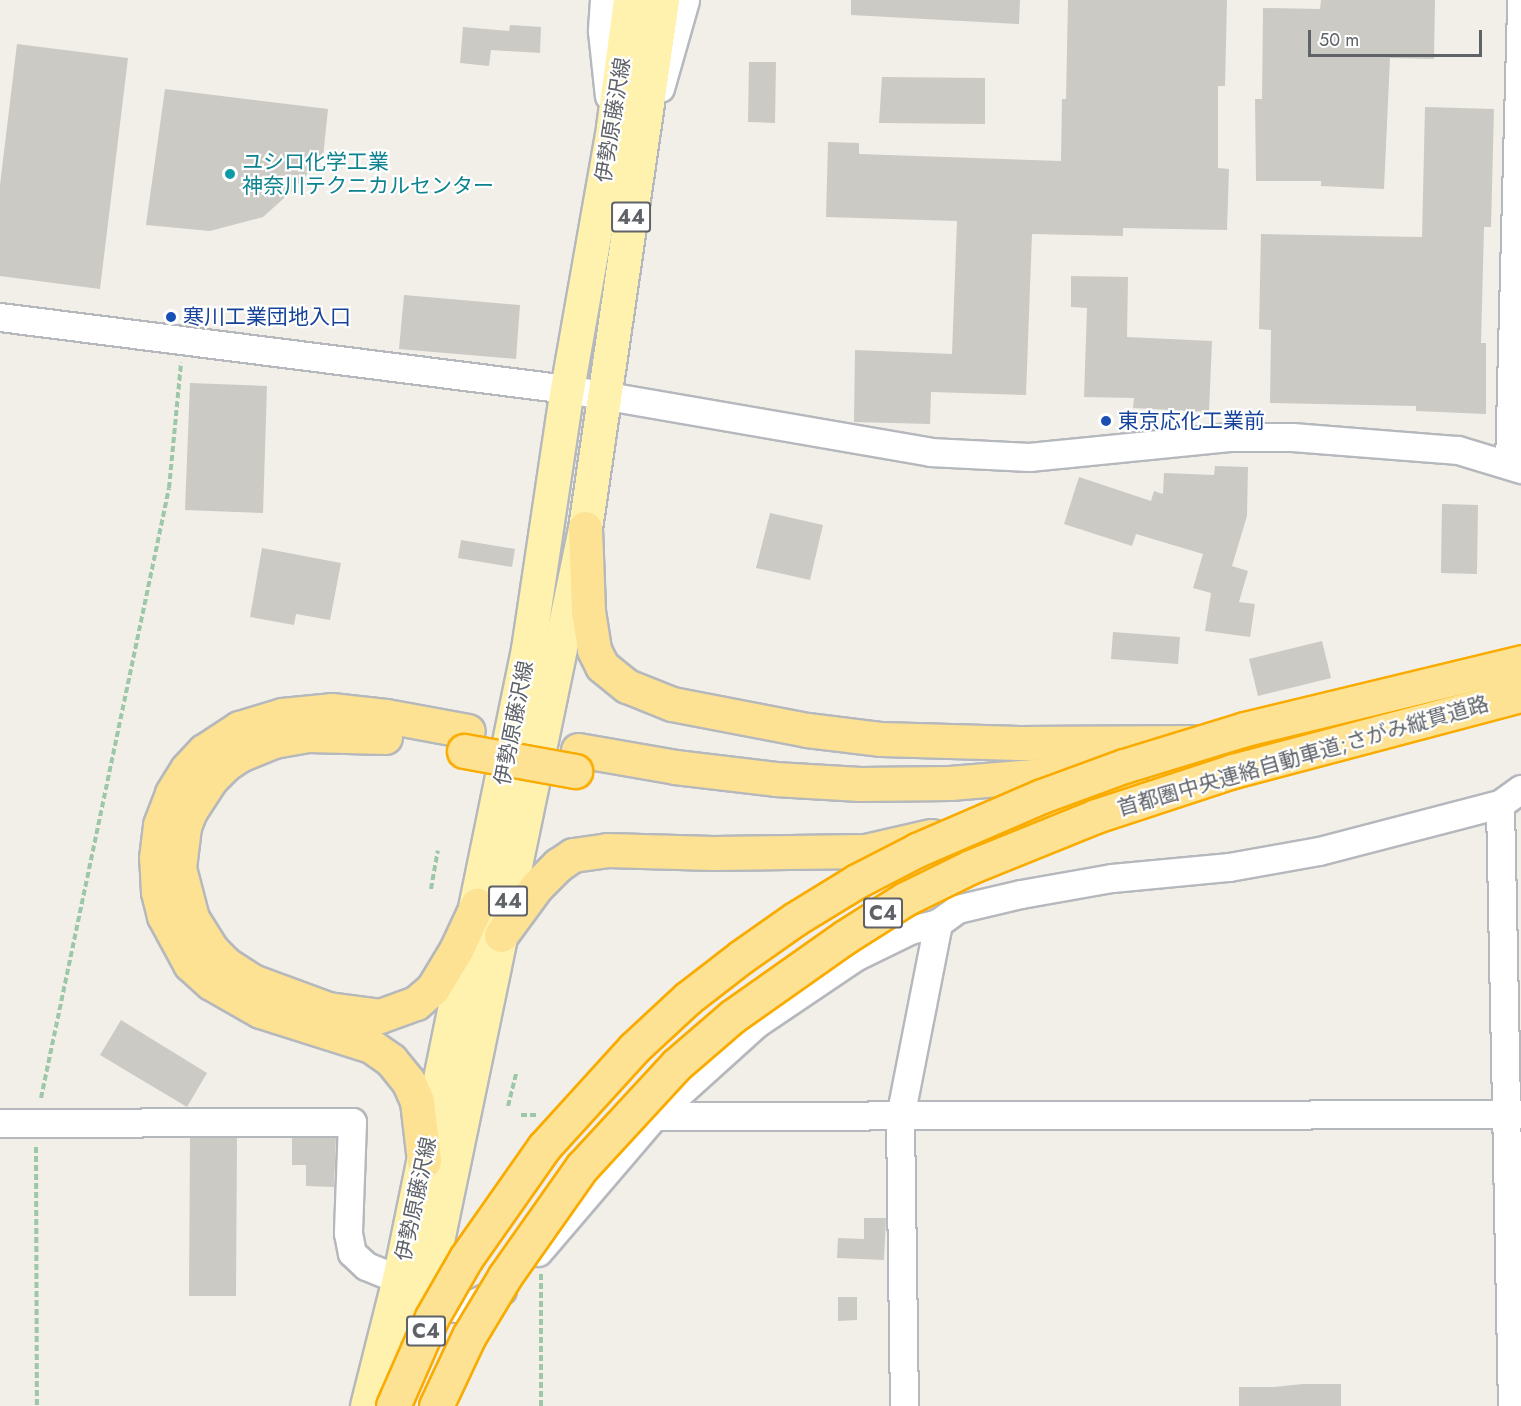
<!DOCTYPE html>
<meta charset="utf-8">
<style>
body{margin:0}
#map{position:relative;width:1521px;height:1406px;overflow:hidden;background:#f1efe8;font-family:Jost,"Noto Sans JP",sans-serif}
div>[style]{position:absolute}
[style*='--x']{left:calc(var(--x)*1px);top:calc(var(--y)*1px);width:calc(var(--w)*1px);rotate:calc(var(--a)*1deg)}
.building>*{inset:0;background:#cccac5}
.path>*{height:4px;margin-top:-2px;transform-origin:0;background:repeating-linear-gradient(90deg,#9cc7a9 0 6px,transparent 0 9px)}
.roads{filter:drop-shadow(2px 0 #b5b8bc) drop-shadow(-2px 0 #b5b8bc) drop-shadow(0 2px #b5b8bc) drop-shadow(0 -2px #b5b8bc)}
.minor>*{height:27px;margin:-13.5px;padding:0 13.5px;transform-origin:13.5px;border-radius:13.5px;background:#fff}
.major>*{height:33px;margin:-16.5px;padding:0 16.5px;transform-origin:16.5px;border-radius:16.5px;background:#fff2af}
.highway>*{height:33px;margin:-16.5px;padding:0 16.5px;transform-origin:16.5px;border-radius:16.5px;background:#fde293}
.bridges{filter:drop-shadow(2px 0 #f9ab00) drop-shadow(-2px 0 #f9ab00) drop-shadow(0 2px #f9ab00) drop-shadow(0 -2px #f9ab00)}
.highway-bridge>*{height:33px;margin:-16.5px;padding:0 16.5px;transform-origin:16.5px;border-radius:16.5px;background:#fde293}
.dots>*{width:16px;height:16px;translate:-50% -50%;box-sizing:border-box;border:3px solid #fff;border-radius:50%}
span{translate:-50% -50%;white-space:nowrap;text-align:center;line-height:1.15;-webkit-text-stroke:4.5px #fff;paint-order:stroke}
.shield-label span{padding:2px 4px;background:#fff;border:2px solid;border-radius:4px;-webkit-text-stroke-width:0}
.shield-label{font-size:20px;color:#5f6368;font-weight:700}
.street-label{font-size:21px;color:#5f6368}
.culture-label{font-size:21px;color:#0d838f}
.left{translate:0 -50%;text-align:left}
.transit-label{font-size:21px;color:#164399}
.scale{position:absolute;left:1308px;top:30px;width:174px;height:27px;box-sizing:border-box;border:3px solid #5f6368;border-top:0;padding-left:8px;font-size:18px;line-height:21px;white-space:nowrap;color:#5f6368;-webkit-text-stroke:4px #fff;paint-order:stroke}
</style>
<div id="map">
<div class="building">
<div style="clip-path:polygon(851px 0,1020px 0,1019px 24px,851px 15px)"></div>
<div style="clip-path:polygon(1068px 0,1227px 0,1225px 86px,1218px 86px,1218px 168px,1229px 169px,1227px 230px,1123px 228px,1123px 236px,1032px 234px,1026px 395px,931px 392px,930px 424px,854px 422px,855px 350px,952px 354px,957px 221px,826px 217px,828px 142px,859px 143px,859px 154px,1061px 161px,1062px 99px,1066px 99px)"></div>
<div style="clip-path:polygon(1321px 0,1435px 0,1434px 59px,1390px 58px,1384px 189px,1321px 186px,1321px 181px,1256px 181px,1255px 99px,1262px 99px,1263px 8px,1320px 9px)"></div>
<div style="clip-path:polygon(510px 25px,541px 27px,540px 53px,491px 50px,489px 66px,460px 63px,463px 27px,509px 31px)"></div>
<div style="clip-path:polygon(17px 44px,128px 58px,100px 289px,0 276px,0 185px)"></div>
<div style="clip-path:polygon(749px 62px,776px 62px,775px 123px,748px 122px)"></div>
<div style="clip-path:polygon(882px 77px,985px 78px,985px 124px,879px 123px)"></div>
<div style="clip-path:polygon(165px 89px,328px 109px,323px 157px,292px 191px,263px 217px,210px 231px,146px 225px)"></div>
<div style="clip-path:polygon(1425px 107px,1494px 109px,1491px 227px,1484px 227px,1481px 343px,1486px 343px,1486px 414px,1416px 411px,1416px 406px,1270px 403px,1271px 330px,1259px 329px,1261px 234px,1422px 237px)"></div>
<div style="clip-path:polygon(1071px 276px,1128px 277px,1127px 337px,1212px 341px,1209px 412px,1133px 408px,1134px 398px,1084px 397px,1087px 308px,1071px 307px)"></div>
<div style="clip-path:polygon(404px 295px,520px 305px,516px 359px,399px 349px)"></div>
<div style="clip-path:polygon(190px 383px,267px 386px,263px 513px,185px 510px)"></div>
<div style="clip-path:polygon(1215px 466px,1248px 467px,1247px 516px,1232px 566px,1248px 571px,1239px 602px,1255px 604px,1250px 637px,1205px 631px,1211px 593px,1193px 588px,1203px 554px,1136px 534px,1132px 546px,1064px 524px,1079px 477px,1151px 501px,1154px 491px,1163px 494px,1164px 473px,1214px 475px)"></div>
<div style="clip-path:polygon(1442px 504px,1478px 505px,1477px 574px,1441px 573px)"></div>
<div style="clip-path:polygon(770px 513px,823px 525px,810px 580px,756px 568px)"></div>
<div style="clip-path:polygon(461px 540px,515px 549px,512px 567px,458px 558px)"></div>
<div style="clip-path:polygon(262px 548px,341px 563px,330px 620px,296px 614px,294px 625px,250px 617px)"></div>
<div style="clip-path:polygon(1113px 632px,1180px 637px,1178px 664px,1111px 659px)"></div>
<div style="clip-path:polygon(1322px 641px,1331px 678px,1258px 696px,1249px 659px)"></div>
<div style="clip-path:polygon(121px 1020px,207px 1073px,187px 1107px,100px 1055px)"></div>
<div style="clip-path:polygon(190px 1138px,237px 1138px,236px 1296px,189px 1296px)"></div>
<div style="clip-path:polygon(292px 1138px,336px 1138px,334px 1187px,306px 1186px,306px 1165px,292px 1165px)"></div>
<div style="clip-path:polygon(864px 1218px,886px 1218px,884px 1260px,837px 1258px,838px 1238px,864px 1239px)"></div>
<div style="clip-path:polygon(838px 1297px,857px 1297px,857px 1320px,838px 1321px)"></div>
<div style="clip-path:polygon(1303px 1384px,1341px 1384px,1341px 1406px,1239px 1406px,1239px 1387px,1274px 1387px)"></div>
</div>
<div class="path">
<div style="--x:431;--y:889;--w:39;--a:-80"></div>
<div style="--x:41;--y:1098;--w:623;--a:-78.15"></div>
<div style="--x:169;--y:488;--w:126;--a:-84.5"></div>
<div style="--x:508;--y:1106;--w:34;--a:-76"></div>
<div style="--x:521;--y:1115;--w:15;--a:0"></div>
<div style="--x:36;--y:1147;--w:259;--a:89.8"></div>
<div style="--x:541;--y:1274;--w:132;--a:90"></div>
</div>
<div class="roads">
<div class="minor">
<div style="--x:604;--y:0;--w:31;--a:94"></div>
<div style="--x:602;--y:31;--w:65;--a:83.9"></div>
<div style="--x:660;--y:88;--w:91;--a:-74.1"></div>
<div style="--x:0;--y:317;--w:572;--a:7.24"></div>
<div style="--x:567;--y:389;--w:368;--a:9.8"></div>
<div style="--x:930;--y:452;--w:99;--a:2.9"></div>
<div style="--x:1029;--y:457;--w:201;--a:-5.7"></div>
<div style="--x:1229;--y:437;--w:63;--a:0"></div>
<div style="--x:1292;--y:437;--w:167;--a:4.5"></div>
<div style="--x:1458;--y:450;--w:66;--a:16.8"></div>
<div style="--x:1509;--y:464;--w:464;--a:-88.5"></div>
<div style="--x:1500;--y:804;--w:602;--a:88.86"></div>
<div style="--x:654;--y:1116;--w:867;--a:-0.13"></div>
<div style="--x:0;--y:1123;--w:352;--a:-0.2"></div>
<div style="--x:352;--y:1122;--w:111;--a:92.1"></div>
<div style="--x:348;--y:1233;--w:20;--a:79"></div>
<div style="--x:352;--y:1253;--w:19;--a:43"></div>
<div style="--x:366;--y:1266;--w:35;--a:22"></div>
<div style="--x:538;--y:1252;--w:179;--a:-49.5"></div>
<div style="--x:654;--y:1116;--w:139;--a:-42.1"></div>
<div style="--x:757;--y:1023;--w:118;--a:-34"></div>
<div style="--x:855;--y:957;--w:61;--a:-26.1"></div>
<div style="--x:910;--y:930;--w:29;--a:-14"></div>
<div style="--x:938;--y:923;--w:24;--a:-36"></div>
<div style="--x:957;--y:909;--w:66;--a:-13.2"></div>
<div style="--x:1021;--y:894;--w:92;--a:-10"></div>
<div style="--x:1112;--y:878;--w:118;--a:-5.4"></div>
<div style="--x:1229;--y:867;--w:91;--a:-10.1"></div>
<div style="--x:1319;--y:851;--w:187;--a:-14.6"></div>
<div style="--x:1500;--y:804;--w:26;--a:-36"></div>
<div style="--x:423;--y:1307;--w:40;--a:1.4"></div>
<div style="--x:463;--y:1308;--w:43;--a:-24.8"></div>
<div style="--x:904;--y:1406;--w:289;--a:-90.8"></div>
<div style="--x:900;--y:1117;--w:198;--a:-78.9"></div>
</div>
<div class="major">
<div style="--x:417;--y:1337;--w:826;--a:-78.27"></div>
<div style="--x:585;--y:528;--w:534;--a:-81.7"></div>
<div style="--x:367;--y:1406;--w:131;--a:-75.9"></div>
<div style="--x:399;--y:1279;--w:643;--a:-78.43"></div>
<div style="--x:528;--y:649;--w:263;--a:-81.5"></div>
<div style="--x:567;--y:389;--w:266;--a:-80"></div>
<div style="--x:613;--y:127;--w:128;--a:-82.4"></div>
</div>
<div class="highway">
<div style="--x:585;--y:528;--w:83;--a:87.9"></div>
<div style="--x:588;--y:611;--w:39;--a:81"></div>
<div style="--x:594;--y:650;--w:18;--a:63"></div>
<div style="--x:602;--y:666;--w:32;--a:39"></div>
<div style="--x:627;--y:686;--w:48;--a:21.8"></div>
<div style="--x:672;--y:704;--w:137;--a:10.9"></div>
<div style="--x:807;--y:730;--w:75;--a:6.9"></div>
<div style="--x:881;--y:739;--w:138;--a:1.7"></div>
<div style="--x:1019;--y:743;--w:172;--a:-0.3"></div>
<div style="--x:385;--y:737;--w:77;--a:-178.5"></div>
<div style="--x:308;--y:735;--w:35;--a:170"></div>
<div style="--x:274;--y:741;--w:35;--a:158"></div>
<div style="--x:241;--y:754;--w:18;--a:146"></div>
<div style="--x:226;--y:764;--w:21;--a:135"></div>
<div style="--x:211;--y:779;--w:38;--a:123"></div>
<div style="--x:190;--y:811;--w:17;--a:111"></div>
<div style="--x:184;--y:827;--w:41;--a:97"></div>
<div style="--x:179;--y:868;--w:52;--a:75.4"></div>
<div style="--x:192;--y:918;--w:38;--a:58"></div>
<div style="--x:212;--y:950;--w:20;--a:45"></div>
<div style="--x:226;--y:964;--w:31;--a:33"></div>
<div style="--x:252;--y:981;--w:81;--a:20.2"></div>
<div style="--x:328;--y:1009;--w:52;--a:7.7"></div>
<div style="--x:380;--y:1016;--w:38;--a:-20"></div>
<div style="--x:416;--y:1003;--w:23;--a:-41"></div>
<div style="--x:433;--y:988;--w:44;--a:-58.8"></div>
<div style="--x:456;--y:950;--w:50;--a:-65"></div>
<div style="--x:578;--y:750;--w:98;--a:9.9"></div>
<div style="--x:675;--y:767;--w:101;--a:6.8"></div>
<div style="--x:775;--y:779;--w:85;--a:3.4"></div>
<div style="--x:860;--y:784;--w:90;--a:-0.6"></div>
<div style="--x:950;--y:783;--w:143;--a:-4.8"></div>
<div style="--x:1014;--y:818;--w:122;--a:-13.2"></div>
<div style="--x:501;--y:935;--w:61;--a:-53.7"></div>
<div style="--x:537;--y:886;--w:30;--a:-45"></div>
<div style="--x:558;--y:865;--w:18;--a:-34"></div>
<div style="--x:573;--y:855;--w:34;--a:-8"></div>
<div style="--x:607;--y:850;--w:106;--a:1.6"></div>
<div style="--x:713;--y:853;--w:152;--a:-0.8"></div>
<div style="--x:865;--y:851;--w:68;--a:-12.8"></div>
<div style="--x:424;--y:1161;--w:60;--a:-96.7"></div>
<div style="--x:417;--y:1101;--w:22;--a:-114"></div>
<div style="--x:408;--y:1081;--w:27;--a:-129"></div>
<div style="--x:391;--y:1060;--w:24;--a:-145"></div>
<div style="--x:371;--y:1046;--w:116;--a:-162.5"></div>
<div style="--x:260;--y:1011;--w:56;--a:-150.3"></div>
<div style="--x:211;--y:983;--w:28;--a:-138"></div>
<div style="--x:190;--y:964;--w:55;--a:-118.4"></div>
<div style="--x:164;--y:916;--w:25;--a:-104"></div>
<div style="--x:158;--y:892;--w:34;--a:-93"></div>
<div style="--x:156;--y:858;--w:33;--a:-83"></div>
<div style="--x:160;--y:825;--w:34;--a:-69"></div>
<div style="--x:172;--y:793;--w:28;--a:-58"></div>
<div style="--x:187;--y:769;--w:25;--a:-47"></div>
<div style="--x:204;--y:751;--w:42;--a:-33.3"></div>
<div style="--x:239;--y:728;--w:45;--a:-16.8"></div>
<div style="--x:282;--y:715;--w:49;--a:-5.8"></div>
<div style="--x:331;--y:710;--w:55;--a:6.2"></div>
<div style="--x:386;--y:716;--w:83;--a:10.4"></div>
</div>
</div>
<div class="bridges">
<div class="highway-bridge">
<div style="--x:464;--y:751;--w:113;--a:10.2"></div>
<div style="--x:393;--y:1406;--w:97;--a:-66.3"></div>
<div style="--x:432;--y:1317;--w:68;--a:-60"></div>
<div style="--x:466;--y:1258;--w:136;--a:-54.9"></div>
<div style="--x:544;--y:1147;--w:134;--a:-47.7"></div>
<div style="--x:634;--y:1048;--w:74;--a:-42.8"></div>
<div style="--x:688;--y:998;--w:67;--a:-37.7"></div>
<div style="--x:741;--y:957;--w:66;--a:-35.1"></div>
<div style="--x:795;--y:919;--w:73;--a:-31.5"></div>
<div style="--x:857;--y:881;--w:68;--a:-27.3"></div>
<div style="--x:917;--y:850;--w:136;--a:-23.4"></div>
<div style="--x:1042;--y:796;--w:87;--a:-20.1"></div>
<div style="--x:1124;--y:766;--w:127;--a:-17"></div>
<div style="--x:1245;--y:729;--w:284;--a:-13.6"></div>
<div style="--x:436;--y:1406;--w:77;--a:-64.8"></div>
<div style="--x:469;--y:1336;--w:70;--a:-59"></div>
<div style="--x:505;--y:1276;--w:133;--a:-54.8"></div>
<div style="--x:582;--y:1167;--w:139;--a:-47.3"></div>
<div style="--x:676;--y:1065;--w:75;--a:-40.7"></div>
<div style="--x:733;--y:1016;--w:137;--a:-35.2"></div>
<div style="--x:845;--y:937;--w:71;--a:-32.3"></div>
<div style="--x:905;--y:899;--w:72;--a:-26.2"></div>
<div style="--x:970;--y:867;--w:136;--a:-22"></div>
<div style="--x:1096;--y:816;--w:144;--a:-18.2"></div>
<div style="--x:1233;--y:771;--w:298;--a:-14.8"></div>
</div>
</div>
<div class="dots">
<div style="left:230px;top:174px;background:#0f9aa8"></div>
<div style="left:171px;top:317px;background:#1a4fb4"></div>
<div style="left:1106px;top:421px;background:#1a4fb4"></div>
</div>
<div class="shield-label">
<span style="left:631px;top:217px">44</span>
<span style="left:508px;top:901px">44</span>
<span style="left:883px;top:913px">C4</span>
<span style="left:426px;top:1331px">C4</span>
</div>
<div class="street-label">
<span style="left:613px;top:120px;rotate:-81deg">伊勢原藤沢線</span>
<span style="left:514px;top:723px;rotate:-79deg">伊勢原藤沢線</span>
<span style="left:1303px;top:756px;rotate:-16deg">首都圏中央連絡自動車道;さがみ縦貫道路</span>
<span style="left:416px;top:1199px;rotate:-78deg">伊勢原藤沢線</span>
</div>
<div class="culture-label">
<span class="left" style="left:242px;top:174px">ユシロ化学工業<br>神奈川テクニカルセンター</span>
</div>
<div class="transit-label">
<span class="left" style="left:183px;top:317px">寒川工業団地入口</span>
<span class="left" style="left:1118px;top:421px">東京応化工業前</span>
</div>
<div class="scale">50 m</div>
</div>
